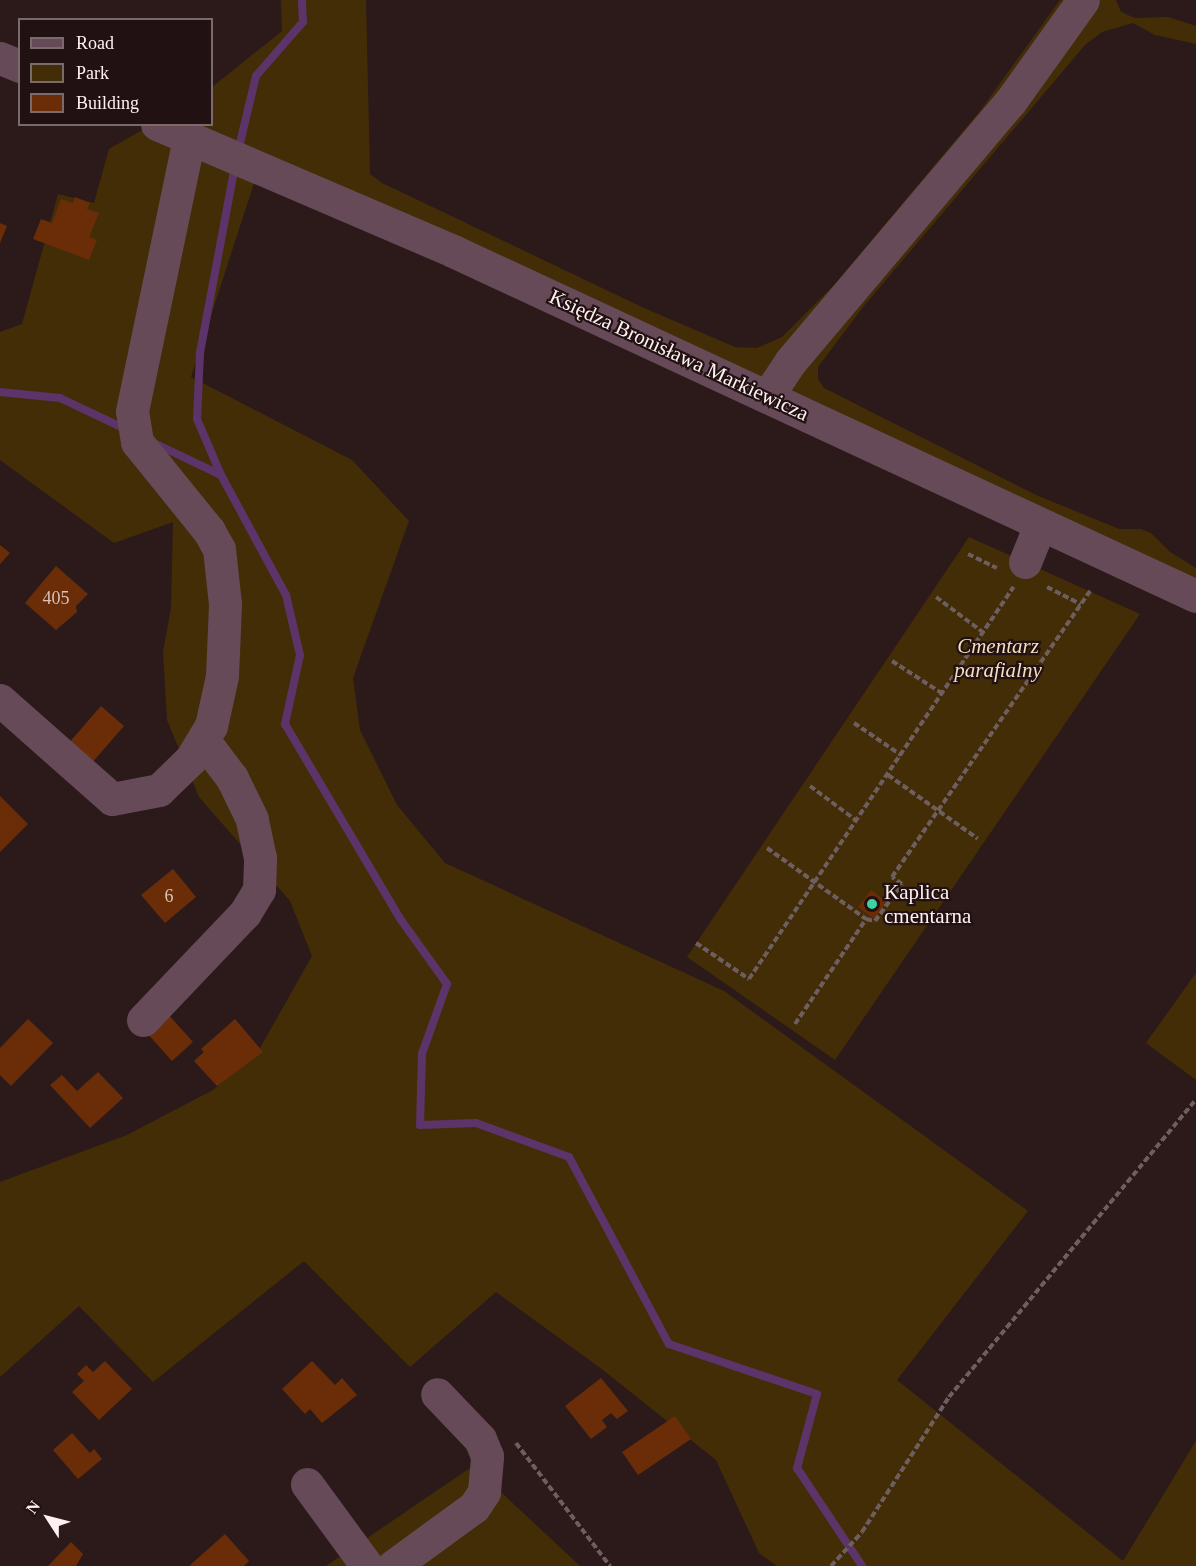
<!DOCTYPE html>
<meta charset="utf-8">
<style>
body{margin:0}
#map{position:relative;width:1196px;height:1566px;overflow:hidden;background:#2c1a1b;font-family:Georgia,serif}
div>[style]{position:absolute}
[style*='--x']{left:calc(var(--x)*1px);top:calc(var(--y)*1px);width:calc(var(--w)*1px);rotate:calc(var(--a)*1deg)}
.green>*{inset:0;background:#432d06}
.stream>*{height:8px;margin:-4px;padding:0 4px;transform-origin:4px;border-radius:4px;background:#5c3469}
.building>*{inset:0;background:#6a2d07}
.path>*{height:4px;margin-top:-2px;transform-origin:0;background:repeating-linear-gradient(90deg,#6f5e5f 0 6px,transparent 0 9px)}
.minor>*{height:33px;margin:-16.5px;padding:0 16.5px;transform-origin:16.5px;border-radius:16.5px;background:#664a58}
.dots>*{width:16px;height:16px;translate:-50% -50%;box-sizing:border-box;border:3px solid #221112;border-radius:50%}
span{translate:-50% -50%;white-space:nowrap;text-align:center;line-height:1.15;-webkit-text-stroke:4.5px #221112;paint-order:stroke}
.number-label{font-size:18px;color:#dac0b6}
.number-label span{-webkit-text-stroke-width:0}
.street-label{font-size:21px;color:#fff1f1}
.park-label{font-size:21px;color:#f6dfbd;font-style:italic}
.poi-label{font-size:21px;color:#fff1f1}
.left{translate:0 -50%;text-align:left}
.legend{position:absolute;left:18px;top:18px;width:195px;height:108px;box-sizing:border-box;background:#221112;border:2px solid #7a6b6b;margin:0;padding:8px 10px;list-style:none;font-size:18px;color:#fff1f1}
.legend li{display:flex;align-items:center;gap:12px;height:30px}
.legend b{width:30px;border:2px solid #7a6b6b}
.north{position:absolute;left:18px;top:1488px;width:60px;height:60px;-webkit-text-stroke:4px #221112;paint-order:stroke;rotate:306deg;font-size:16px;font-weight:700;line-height:24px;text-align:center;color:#fff1f1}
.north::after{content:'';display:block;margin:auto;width:21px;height:27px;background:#fff1f1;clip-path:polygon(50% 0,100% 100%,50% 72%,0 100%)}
</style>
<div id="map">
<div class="green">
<div style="clip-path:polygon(281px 0,366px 0,370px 174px,382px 183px,644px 308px,735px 347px,757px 348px,782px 337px,835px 284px,980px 111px,1060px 0,1070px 0,1002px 97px,758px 384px,256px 177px,191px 377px,352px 460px,409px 521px,353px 678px,360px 730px,397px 805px,445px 863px,724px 991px,1028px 1211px,897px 1380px,1123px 1561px,1196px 1441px,1196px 1566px,777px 1566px,759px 1553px,716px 1460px,603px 1370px,496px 1292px,410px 1367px,304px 1261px,153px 1382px,79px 1306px,0 1377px,0 1182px,127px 1135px,213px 1090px,260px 1048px,312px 956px,290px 901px,199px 797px,167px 720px,163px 652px,171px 608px,173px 522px,114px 543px,0 460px,0 332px,22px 324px,58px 194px,94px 203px,109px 149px,151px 125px,212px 124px,212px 87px,282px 31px)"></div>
<div style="clip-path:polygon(1093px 0,1116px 0,1121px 12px,1135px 18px,1168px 17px,1196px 26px,1196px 44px,1155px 35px,1133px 23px,1102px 32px,1085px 45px,863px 307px,818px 367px,818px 379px,824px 388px,1036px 495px,1119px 529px,1141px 529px,1152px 534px,1170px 552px,1196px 568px,1196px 585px,791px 394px,792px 375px)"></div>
<div style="clip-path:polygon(969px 537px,1140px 614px,835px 1060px,687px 957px)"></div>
<div style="clip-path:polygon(1196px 973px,1196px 1080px,1146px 1043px)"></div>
<div style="clip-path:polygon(473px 1466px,580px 1566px,326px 1566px)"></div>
</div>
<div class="stream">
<div style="--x:240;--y:143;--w:69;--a:-76.6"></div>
<div style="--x:256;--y:76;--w:72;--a:-49"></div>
<div style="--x:303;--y:22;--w:22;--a:-93"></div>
<div style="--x:234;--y:171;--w:185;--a:100.6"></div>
<div style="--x:200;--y:353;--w:66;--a:92.6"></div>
<div style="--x:197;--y:419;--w:61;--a:66.8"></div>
<div style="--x:221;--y:475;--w:136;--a:61.6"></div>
<div style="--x:286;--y:595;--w:62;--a:76.9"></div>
<div style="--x:300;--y:655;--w:71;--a:102.3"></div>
<div style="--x:285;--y:724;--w:228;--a:59.4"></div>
<div style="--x:401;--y:920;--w:79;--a:54.3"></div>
<div style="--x:447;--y:984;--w:74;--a:109.7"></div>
<div style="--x:422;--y:1054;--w:71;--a:91.6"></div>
<div style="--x:420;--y:1125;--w:56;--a:-2"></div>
<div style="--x:476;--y:1123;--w:99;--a:20.1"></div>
<div style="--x:569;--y:1157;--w:212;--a:61.9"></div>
<div style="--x:669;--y:1344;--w:156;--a:18.7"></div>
<div style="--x:817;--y:1394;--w:77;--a:105.1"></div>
<div style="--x:797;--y:1468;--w:118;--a:56.4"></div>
<div style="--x:0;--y:392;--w:60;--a:5.7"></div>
<div style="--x:60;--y:398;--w:68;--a:25.4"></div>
<div style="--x:152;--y:442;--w:76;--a:25.6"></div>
</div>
<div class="building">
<div style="clip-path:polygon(75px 197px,90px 203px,87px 209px,99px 213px,89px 237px,97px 240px,89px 260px,33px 239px,41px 219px,52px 223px,61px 199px,73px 203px)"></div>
<div style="clip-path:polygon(0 223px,7px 226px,0 243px)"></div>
<div style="clip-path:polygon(0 545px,10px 553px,0 564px)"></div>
<div style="clip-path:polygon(56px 566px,88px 594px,76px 606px,77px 612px,56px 630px,25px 603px)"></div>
<div style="clip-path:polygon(101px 706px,124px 726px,91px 764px,68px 744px)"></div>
<div style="clip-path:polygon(0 796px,28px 824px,0 852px)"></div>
<div style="clip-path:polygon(173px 869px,196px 897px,165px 923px,141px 895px)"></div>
<div style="clip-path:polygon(871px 890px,887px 902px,874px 919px,858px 907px)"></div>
<div style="clip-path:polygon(167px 1013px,193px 1042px,172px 1061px,146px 1032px)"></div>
<div style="clip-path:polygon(28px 1019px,53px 1043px,11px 1086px,0 1075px,0 1048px)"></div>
<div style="clip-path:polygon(235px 1019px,263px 1052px,217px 1086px,194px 1061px,204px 1052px,201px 1049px)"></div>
<div style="clip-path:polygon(98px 1072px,123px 1098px,90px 1128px,50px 1085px,62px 1075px,77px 1091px)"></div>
<div style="clip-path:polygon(105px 1361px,132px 1389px,99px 1420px,72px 1392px,84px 1381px,77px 1374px,86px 1365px,93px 1372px)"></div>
<div style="clip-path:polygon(312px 1361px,335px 1385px,342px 1378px,357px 1395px,322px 1423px,310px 1409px,305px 1414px,282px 1389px)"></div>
<div style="clip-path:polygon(601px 1378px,628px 1411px,617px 1419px,611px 1413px,602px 1420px,607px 1427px,591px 1439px,565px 1406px)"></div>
<div style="clip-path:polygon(675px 1416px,691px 1439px,638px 1475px,622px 1452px)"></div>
<div style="clip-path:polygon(72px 1433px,90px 1453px,94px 1449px,102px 1459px,78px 1479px,53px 1450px)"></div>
<div style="clip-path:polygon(225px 1534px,249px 1561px,244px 1566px,189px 1566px)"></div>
<div style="clip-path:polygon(71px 1542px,83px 1554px,76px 1566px,48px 1566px)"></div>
</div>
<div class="path">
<div style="--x:968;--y:554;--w:32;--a:26"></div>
<div style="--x:1047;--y:587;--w:38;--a:27"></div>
<div style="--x:936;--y:597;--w:60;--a:36.9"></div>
<div style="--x:892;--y:661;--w:61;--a:32.9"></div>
<div style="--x:854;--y:723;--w:57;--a:34.2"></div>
<div style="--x:888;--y:775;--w:110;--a:35.4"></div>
<div style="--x:810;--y:786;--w:59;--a:36.7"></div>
<div style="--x:767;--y:848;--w:122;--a:35.6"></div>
<div style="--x:696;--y:943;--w:64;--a:34.2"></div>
<div style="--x:749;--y:979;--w:473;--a:-56"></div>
<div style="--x:795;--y:1024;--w:127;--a:-55.9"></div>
<div style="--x:866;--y:919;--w:9;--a:13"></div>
<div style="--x:875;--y:921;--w:46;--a:-53.9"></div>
<div style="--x:902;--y:884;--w:12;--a:-145"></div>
<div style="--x:892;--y:877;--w:348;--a:-55.3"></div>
<div style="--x:516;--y:1443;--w:155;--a:52.6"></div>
<div style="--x:831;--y:1566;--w:46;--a:-47.6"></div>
<div style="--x:862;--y:1532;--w:161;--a:-57.2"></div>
<div style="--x:949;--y:1397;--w:386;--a:-50.3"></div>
</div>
<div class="minor">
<div style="--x:0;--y:58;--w:22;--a:22"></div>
<div style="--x:157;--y:124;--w:322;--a:23.2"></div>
<div style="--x:453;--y:251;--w:819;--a:24.91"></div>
<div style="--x:768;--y:395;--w:40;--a:-56"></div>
<div style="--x:790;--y:362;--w:341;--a:-49.8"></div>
<div style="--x:1010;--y:102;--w:125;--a:-54.4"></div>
<div style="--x:1025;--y:562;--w:40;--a:-68"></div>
<div style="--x:0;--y:700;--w:149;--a:41.5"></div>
<div style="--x:112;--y:799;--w:48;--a:-10.8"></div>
<div style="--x:159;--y:790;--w:45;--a:-44.1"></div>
<div style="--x:191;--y:759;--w:39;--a:-59"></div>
<div style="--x:211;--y:726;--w:51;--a:-77.6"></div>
<div style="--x:222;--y:676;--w:72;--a:-87.6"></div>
<div style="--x:225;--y:604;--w:55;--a:-96.2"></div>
<div style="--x:219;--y:549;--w:21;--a:-119"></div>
<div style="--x:209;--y:531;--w:114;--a:-129"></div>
<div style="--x:137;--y:442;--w:31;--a:-99"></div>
<div style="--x:132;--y:411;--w:279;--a:-78.2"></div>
<div style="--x:143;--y:1020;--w:148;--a:-46.4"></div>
<div style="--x:245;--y:913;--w:27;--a:-59"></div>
<div style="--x:259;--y:890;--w:32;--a:-88"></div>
<div style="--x:260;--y:858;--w:40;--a:-102"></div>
<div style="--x:252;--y:819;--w:46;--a:-116"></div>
<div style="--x:232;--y:778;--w:46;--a:-127.1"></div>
<div style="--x:307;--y:1484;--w:102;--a:53.8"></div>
<div style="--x:393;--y:1566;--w:100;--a:-36.1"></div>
<div style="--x:474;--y:1507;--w:18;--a:-56"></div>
<div style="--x:484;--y:1492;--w:36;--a:-85"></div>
<div style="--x:487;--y:1456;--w:18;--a:-112"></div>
<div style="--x:480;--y:1439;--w:62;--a:-133.7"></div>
</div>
<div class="dots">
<div style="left:872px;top:904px;background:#3cd4a4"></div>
</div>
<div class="number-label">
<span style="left:56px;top:598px">405</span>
<span style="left:169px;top:896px">6</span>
</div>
<div class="street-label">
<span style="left:679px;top:355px;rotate:25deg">Księdza Bronisława Markiewicza</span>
</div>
<div class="park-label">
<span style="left:998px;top:658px">Cmentarz<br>parafialny</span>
</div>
<div class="poi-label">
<span class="left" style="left:884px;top:904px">Kaplica<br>cmentarna</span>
</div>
<ul class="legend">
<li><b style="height:8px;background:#664a58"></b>Road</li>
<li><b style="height:16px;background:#432d06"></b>Park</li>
<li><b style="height:16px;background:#6a2d07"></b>Building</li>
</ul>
<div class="north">N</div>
</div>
